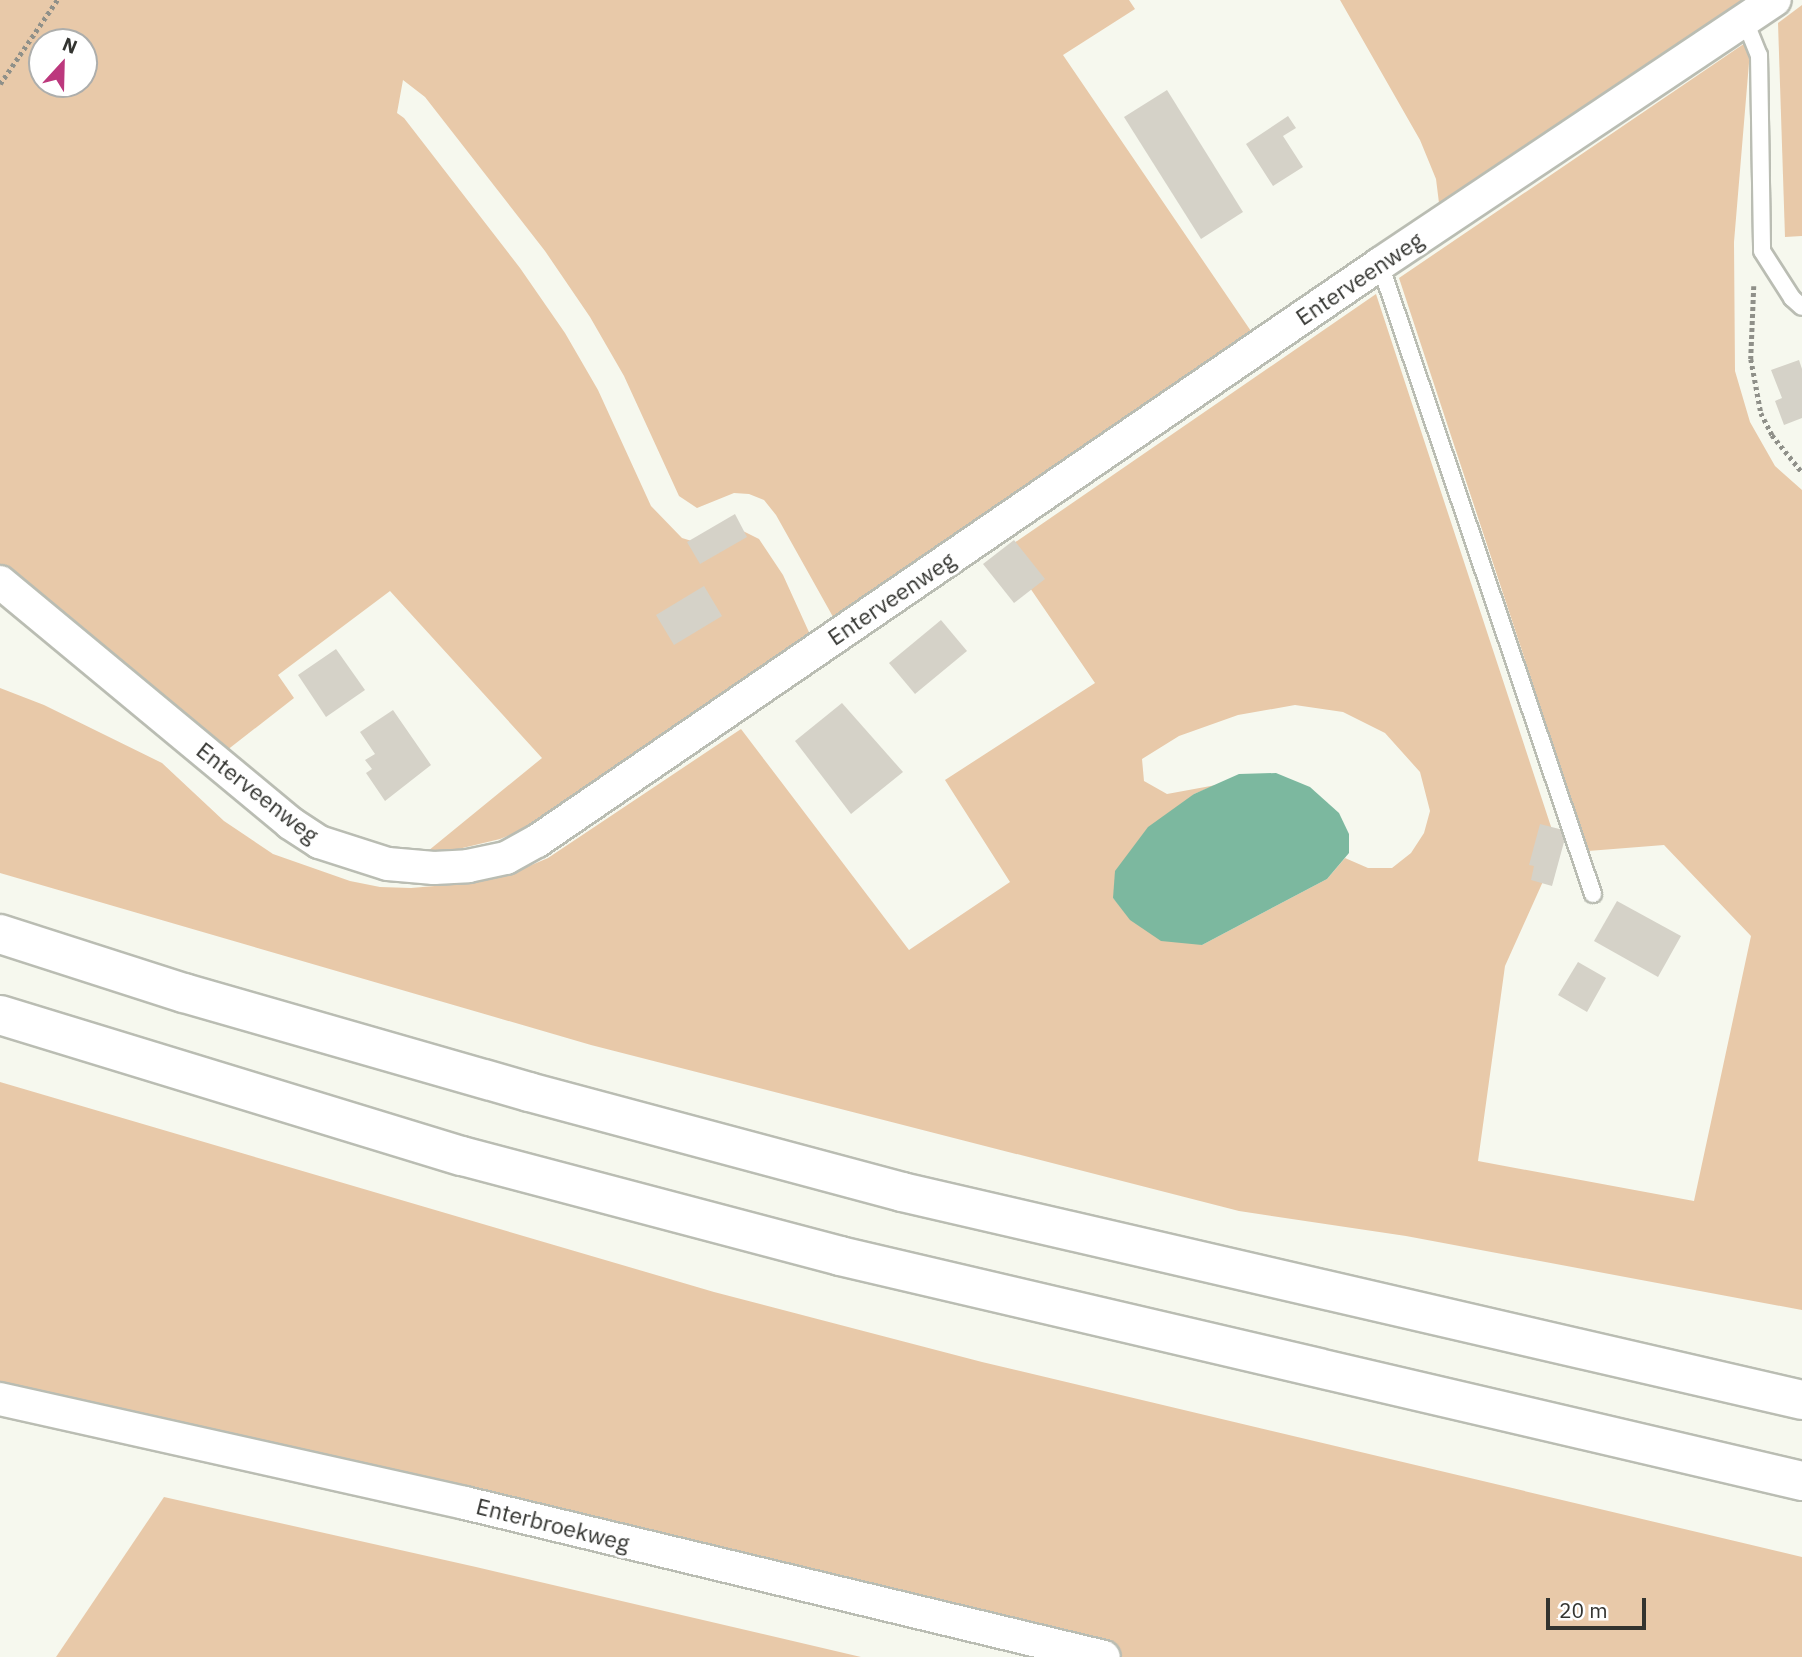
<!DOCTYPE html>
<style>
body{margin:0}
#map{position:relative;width:1802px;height:1657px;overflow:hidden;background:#f6f8ee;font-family:"IBM Plex Sans",sans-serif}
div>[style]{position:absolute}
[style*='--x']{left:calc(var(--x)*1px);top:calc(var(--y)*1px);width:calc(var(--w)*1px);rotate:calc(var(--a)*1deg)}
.green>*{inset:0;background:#e8c9a9}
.water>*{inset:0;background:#7cb89f}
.building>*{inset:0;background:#d5d2c8}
.path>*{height:4.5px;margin-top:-2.25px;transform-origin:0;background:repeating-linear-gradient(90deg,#8f9089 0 3.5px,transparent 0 7px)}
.roads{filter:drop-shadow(2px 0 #babdb3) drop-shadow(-2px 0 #babdb3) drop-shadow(0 2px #babdb3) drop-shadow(0 -2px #babdb3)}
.service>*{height:16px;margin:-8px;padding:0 8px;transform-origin:8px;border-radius:8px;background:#fff}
.minor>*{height:32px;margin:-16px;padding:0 16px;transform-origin:16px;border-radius:16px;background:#fff}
.motorway>*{height:38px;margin:-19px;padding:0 19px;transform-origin:19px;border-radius:19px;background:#fff}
span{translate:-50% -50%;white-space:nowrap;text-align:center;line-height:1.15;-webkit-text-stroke:6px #fff;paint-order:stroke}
.street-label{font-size:23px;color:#333430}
.north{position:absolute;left:28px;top:28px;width:70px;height:70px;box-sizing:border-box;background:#fff;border:2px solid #adaeac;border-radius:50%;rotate:22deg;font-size:19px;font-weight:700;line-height:28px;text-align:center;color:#333430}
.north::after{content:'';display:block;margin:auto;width:24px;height:32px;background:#bc387d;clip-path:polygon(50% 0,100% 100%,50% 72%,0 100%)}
.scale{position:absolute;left:1546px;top:1598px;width:100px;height:32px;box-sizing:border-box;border:4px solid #333430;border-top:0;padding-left:9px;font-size:21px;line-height:24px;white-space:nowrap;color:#333430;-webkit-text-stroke:5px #fff;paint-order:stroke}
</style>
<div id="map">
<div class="green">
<div style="clip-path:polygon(evenodd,0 0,1129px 0,1135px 9px,1063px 55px,1255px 337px,837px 624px,776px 515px,764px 500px,749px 494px,734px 493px,697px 508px,679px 496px,624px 376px,590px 317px,545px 251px,425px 97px,403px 80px,397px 113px,404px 118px,520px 268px,565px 333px,598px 390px,651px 506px,682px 538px,695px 542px,741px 530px,759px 539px,783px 575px,813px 641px,548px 820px,500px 839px,450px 851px,428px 851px,542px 758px,390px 591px,278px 675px,294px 698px,217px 758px,0 570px,0 0,42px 42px,84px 42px,84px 84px,42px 84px,42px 42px)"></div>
<div style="clip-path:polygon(1340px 0,1748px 0,1440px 211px,1436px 179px,1420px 140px)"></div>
<div style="clip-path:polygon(1802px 5px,1802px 236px,1785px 237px,1778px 23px)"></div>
<div style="clip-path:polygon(evenodd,1751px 39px,1734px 242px,1735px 371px,1750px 422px,1775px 466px,1802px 490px,1802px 1310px,1406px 1236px,1239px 1211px,591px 1045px,0 873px,0 688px,44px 705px,162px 763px,224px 821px,273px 854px,350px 881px,380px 887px,411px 888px,470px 883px,508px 875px,548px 858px,741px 729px,909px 950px,1010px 882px,945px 780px,1095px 683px,1004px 550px,1376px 294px,1558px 848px,1505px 966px,1478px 1161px,1694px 1201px,1751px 936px,1664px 845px,1588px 851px,1399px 278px,1751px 39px,1295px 705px,1343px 712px,1385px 733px,1420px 772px,1430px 811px,1424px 833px,1411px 853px,1392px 868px,1368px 868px,1345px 858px,1327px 879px,1202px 945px,1122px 908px,1113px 898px,1194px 794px,1216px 785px,1167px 794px,1144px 781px,1142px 759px,1179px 736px,1238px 715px,1295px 705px)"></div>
<div style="clip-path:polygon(0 1082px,714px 1292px,982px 1362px,1802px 1557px,1802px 1657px,1115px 1657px,0 1386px)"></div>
<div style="clip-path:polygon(164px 1497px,476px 1567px,861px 1657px,56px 1657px)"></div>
</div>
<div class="water">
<div style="clip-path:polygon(1276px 773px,1310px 787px,1339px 813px,1349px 834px,1349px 853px,1327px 879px,1202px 945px,1161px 941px,1130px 920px,1113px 898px,1115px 871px,1148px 827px,1194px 794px,1239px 774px)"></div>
</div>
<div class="building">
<div style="clip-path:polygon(1167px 90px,1243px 212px,1201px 239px,1124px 117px)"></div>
<div style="clip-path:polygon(1288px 116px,1296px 128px,1283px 136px,1303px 167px,1273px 186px,1246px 144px)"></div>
<div style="clip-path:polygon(1799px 360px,1802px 369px,1802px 418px,1784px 425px,1775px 401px,1782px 398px,1771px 370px)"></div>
<div style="clip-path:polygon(735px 514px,747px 537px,700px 564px,687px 542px)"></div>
<div style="clip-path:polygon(1014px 540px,1045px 579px,1014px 603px,983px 564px)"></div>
<div style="clip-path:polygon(704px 586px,722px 616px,674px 645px,656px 615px)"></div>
<div style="clip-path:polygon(941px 620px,967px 651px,915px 694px,889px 663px)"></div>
<div style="clip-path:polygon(336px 649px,365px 690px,326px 717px,298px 675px)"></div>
<div style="clip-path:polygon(842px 703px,903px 772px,851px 814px,795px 741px)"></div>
<div style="clip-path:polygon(393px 710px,431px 765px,385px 801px,366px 773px,372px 769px,365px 760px,375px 754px,360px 732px)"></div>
<div style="clip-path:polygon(1540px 824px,1567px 831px,1552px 886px,1531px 880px,1534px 866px,1529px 865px)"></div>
<div style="clip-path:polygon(1617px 901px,1681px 936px,1658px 977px,1594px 941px)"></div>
<div style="clip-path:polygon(1578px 962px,1606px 978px,1587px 1012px,1558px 995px)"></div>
</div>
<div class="path">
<div style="--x:0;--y:84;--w:102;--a:-55.8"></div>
<div style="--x:1754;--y:286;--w:73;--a:92.4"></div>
<div style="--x:1751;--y:359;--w:55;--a:79.5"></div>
<div style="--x:1761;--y:413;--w:25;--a:63"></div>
<div style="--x:1772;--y:435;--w:48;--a:51"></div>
</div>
<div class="roads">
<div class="service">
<div style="--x:1745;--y:21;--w:37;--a:68"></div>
<div style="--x:1759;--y:55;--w:196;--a:89.1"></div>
<div style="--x:1762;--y:251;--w:56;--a:57.4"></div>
<div style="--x:1792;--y:298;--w:13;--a:42"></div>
<div style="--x:1380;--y:264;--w:665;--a:71.32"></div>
</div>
<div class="minor">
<div style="--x:0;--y:582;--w:377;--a:39.7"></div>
<div style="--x:290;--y:823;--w:35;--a:33"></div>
<div style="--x:319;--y:842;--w:72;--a:17.7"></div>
<div style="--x:388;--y:864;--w:46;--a:5"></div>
<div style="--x:434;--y:868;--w:34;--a:-3"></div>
<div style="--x:468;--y:866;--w:39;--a:-12"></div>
<div style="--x:506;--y:858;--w:35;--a:-29"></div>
<div style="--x:537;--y:841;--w:1022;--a:-34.39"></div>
<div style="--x:1380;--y:264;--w:475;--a:-33.8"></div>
<div style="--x:0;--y:1399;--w:476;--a:12.6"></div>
<div style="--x:465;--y:1503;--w:657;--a:13.55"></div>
</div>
<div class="motorway">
<div style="--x:0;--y:934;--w:193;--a:17.8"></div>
<div style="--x:184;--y:993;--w:359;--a:16"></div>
<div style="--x:529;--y:1092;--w:386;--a:15"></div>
<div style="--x:902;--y:1192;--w:924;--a:13.01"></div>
<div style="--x:0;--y:1015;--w:483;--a:17"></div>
<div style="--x:462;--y:1156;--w:391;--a:14.8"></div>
<div style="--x:840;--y:1256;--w:988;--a:13.16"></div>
</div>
</div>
<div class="street-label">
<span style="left:1359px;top:278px;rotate:-34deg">Enterveenweg</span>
<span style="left:891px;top:598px;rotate:-34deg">Enterveenweg</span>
<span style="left:258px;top:792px;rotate:38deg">Enterveenweg</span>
<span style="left:553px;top:1524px;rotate:14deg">Enterbroekweg</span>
</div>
<div class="north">N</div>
<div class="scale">20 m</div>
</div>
